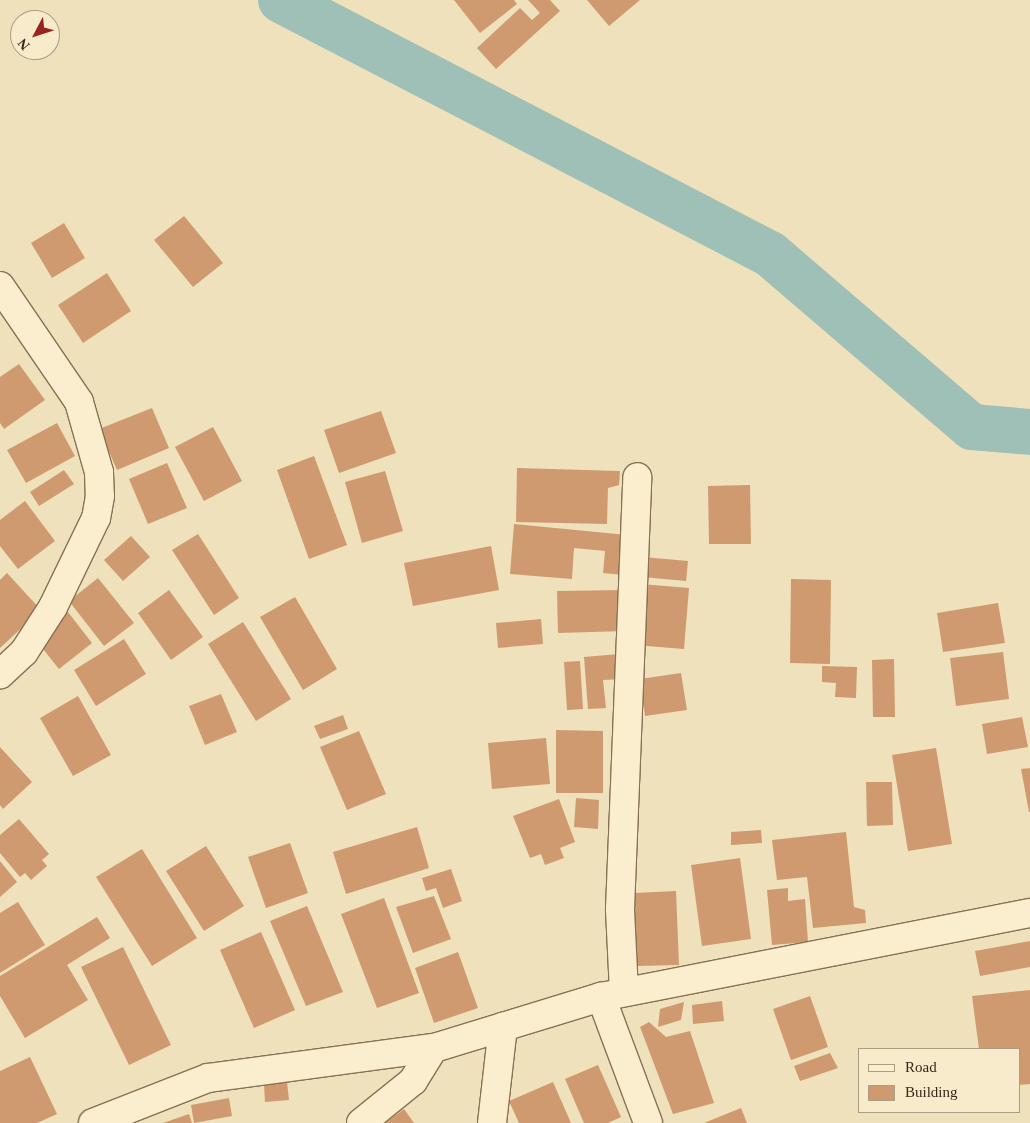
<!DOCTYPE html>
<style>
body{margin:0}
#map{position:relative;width:1030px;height:1123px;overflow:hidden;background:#efe1bb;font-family:Georgia,serif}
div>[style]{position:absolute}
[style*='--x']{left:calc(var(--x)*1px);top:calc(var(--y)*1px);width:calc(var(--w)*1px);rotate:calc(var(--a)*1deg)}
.river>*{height:46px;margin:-23px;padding:0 23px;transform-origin:23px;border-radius:23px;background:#9fc0b7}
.building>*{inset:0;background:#cf9a6f}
.roads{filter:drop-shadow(1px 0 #877154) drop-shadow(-1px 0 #877154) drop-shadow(0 1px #877154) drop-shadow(0 -1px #877154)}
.minor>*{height:28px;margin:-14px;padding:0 14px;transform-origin:14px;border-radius:14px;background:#faeece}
span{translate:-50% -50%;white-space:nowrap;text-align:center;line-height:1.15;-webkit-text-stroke:4px #f7ebcb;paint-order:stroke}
.legend{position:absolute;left:858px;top:1048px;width:162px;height:65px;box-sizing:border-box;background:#f7ebcb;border:1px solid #a99d84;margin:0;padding:6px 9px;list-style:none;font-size:15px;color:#35281a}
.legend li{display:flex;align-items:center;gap:10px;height:25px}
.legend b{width:25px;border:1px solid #a99d84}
.north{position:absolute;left:10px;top:10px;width:50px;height:50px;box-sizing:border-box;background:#f7ebcb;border:1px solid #a99d84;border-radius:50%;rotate:230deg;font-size:14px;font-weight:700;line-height:20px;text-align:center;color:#35281a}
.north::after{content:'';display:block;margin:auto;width:18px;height:22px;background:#982422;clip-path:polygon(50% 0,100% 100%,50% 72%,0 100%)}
</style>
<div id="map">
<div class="river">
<div style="--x:281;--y:0;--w:551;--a:27.45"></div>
<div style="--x:770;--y:254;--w:266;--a:40.6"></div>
<div style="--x:972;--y:427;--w:58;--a:4.9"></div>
</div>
<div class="building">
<div style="clip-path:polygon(454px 0,514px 0,517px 4px,480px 33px)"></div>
<div style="clip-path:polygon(528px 0,550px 0,560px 11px,496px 69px,477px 48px,520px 8px,532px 20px,540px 13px)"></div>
<div style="clip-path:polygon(587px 0,640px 0,609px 26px)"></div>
<div style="clip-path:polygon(184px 216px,223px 263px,193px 287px,154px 240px)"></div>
<div style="clip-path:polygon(64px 223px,85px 258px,52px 278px,31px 243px)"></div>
<div style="clip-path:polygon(107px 273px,131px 311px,83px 343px,58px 305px)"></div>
<div style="clip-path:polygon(19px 364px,45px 400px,4px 429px,0 423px,0 377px)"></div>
<div style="clip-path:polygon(152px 408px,169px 448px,117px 470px,99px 429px)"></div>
<div style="clip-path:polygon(381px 411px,396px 453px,339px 473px,324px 430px)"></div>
<div style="clip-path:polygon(57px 423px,75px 456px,26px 483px,7px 450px)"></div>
<div style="clip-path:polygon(213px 427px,242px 481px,204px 501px,175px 447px)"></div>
<div style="clip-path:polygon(314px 456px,347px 545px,309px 559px,277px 470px)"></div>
<div style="clip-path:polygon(167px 463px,187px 508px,148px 524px,129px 479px)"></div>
<div style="clip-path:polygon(517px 468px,620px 471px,619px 485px,608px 488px,607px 524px,516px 522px)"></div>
<div style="clip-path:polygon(64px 470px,74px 484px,39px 506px,30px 492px)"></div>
<div style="clip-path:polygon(385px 471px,403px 531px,362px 543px,345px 482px)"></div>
<div style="clip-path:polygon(750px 485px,751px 544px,709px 544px,708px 486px)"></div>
<div style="clip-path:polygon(25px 501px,55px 541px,18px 569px,0 546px,0 520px)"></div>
<div style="clip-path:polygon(514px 524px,627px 535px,623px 575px,603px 573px,605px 551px,574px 548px,572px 579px,510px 574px)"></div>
<div style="clip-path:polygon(198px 534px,239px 598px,214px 615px,172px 550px)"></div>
<div style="clip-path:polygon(131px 536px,150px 557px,123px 581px,104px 560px)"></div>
<div style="clip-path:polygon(491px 546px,499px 590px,413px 606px,404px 563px)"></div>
<div style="clip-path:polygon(643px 557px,688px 561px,686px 581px,642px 577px)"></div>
<div style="clip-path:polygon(7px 573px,41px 610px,0 648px,0 580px)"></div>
<div style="clip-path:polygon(98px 578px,134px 623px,104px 646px,69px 601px)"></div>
<div style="clip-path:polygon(791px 579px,831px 580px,830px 664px,790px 663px)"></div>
<div style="clip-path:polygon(641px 584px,689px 588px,684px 649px,635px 645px)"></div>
<div style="clip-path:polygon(169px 590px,203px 637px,171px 660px,138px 613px)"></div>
<div style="clip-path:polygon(625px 590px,626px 631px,558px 633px,557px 591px)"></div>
<div style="clip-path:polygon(295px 597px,337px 669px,303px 690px,260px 617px)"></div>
<div style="clip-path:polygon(998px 603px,1005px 643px,943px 652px,937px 613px)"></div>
<div style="clip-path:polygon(68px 612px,92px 643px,59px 669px,35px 639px)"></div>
<div style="clip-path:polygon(541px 619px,543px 644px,498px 648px,496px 623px)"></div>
<div style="clip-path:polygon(243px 622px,291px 699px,256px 721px,208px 644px)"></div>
<div style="clip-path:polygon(124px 639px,146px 674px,96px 706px,74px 670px)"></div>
<div style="clip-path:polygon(1003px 652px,1009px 699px,956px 706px,950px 658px)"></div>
<div style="clip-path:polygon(619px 654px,622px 679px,603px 680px,606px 708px,588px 709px,584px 657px)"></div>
<div style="clip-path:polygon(894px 659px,895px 717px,873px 717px,872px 660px)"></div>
<div style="clip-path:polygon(580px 661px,583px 709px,567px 710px,564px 662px)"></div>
<div style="clip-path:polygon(822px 666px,857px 667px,856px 698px,835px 697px,836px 683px,822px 682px)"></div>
<div style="clip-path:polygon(681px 673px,687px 710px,645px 716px,640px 679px)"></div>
<div style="clip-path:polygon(221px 694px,237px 732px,205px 745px,189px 706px)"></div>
<div style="clip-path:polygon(78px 696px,111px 755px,73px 776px,40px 718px)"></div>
<div style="clip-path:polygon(343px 715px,348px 729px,320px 739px,314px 726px)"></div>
<div style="clip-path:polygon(1022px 717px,1028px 747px,987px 754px,982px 724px)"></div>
<div style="clip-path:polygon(556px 730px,603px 731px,603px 793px,556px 793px)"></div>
<div style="clip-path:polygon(359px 731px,386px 794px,347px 810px,320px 747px)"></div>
<div style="clip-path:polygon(546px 738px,550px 784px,492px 789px,488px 743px)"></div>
<div style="clip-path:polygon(0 747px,32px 782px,3px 809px,0 805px)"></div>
<div style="clip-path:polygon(936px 748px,952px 844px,908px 851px,892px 755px)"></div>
<div style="clip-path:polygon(1030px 768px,1030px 812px,1029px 812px,1021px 769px)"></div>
<div style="clip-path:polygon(866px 782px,892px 782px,893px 825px,867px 826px)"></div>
<div style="clip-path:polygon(576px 798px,599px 800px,598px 829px,574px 827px)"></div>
<div style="clip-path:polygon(559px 799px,575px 842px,560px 848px,564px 858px,545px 865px,541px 854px,530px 858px,513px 816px)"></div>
<div style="clip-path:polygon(19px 819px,49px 854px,42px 860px,47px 866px,31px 880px,25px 873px,20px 877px,0 853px,0 835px)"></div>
<div style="clip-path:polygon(417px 827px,429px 868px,346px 894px,333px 852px)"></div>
<div style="clip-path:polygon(761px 830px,762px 843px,731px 845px,731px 832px)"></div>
<div style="clip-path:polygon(846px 832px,854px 907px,865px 910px,866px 923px,813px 928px,807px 877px,777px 880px,772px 840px)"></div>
<div style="clip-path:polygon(290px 843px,308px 893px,266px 908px,248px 857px)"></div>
<div style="clip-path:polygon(206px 846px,244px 906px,204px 931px,166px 871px)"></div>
<div style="clip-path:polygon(142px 849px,197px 938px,152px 966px,96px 877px)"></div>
<div style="clip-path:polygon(740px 858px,751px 939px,702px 946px,691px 865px)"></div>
<div style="clip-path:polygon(0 861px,17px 882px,0 897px)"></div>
<div style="clip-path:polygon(451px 869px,462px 901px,443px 908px,436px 888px,426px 891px,422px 878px)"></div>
<div style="clip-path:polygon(788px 888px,788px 901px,805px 899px,808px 942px,772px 945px,767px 890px)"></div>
<div style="clip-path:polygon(676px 891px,679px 965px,637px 966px,634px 893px)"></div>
<div style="clip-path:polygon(434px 896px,451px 939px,413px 953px,396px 907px)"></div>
<div style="clip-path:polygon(384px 898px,419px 993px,377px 1008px,341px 914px)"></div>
<div style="clip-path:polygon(18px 902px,45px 945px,0 973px,0 913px)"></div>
<div style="clip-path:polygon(307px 906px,343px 992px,306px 1006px,270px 921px)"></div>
<div style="clip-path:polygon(97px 917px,110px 938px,67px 965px,88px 1000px,25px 1038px,0 996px,0 976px)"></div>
<div style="clip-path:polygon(261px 932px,295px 1010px,254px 1028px,220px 950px)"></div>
<div style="clip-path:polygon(1030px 941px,1030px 967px,980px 976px,975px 951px)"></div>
<div style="clip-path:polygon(123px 947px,171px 1045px,129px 1065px,81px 967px)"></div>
<div style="clip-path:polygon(458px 952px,478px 1008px,434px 1023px,415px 968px)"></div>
<div style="clip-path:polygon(1030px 990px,1030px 1084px,1019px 1085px,1019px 1049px,979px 1049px,972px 996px)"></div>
<div style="clip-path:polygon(810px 996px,828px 1047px,791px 1060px,773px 1009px)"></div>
<div style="clip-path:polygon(722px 1001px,724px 1021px,693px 1024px,692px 1005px)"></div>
<div style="clip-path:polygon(684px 1002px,681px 1020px,658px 1027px,660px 1009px)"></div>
<div style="clip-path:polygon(649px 1022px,666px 1037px,690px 1031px,714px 1103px,673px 1114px,640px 1027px)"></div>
<div style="clip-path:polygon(830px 1053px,838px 1068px,800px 1081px,794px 1066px)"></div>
<div style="clip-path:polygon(30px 1057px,57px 1114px,37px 1123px,0 1123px,0 1071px)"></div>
<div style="clip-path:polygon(598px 1065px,621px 1117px,608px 1123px,584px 1123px,565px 1079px)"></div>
<div style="clip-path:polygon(287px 1082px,289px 1100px,265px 1102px,264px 1083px)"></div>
<div style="clip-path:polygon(553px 1082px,571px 1123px,519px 1123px,509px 1101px)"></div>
<div style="clip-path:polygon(229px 1098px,232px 1116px,194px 1123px,191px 1105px)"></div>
<div style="clip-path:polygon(741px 1108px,747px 1123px,704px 1123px)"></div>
<div style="clip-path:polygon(404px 1109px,414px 1123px,385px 1123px)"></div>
<div style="clip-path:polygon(189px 1114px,192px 1123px,163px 1123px)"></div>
</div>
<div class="roads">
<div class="minor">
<div style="--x:0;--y:286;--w:140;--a:55.7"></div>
<div style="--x:79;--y:402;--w:73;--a:74.1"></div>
<div style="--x:99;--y:472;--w:24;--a:88"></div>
<div style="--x:100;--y:496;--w:22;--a:100"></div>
<div style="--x:96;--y:518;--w:99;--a:115.8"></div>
<div style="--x:53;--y:607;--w:54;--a:122.8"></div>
<div style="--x:24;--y:652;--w:33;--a:137"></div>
<div style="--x:624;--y:992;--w:83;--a:-92.8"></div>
<div style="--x:620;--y:909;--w:432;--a:-87.7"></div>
<div style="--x:601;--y:997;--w:134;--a:69.5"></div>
<div style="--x:93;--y:1123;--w:123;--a:-21.4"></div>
<div style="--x:208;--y:1078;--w:228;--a:-7.6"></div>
<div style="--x:434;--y:1048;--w:175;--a:-17"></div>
<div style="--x:601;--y:997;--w:437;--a:-11.1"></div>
<div style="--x:361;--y:1123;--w:67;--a:-38.9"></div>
<div style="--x:413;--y:1081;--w:39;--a:-58"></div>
<div style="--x:492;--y:1123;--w:97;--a:-83.5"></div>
</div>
</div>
<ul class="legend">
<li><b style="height:6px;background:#faeece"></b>Road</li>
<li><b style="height:14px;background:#cf9a6f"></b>Building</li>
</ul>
<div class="north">N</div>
</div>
